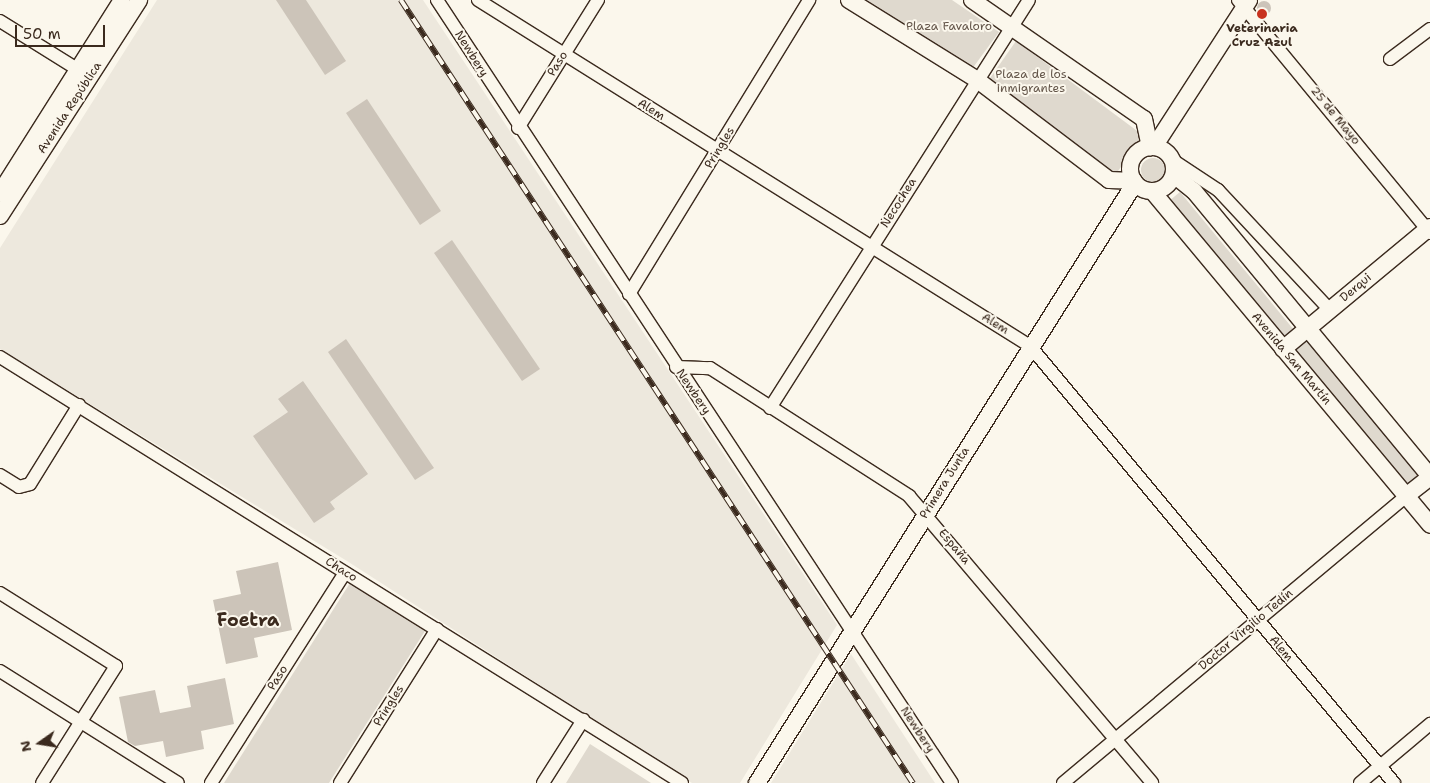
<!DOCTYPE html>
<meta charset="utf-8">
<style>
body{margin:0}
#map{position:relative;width:1430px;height:783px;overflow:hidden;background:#fbf7ec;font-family:"Shantell Sans",sans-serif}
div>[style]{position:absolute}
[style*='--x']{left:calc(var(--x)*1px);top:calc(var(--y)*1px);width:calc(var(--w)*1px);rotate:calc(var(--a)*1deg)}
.built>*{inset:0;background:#ede8dd}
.green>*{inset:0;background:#dfd9ce}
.round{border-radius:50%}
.building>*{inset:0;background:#ccc4b9}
.roads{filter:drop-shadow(1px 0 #3b2a1e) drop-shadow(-1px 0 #3b2a1e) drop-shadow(0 1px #3b2a1e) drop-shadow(0 -1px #3b2a1e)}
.street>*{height:12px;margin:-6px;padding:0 6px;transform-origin:6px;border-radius:6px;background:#fbf7ec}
.secondary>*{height:16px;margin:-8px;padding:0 8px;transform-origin:8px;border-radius:8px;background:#fbf7ec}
.secondary>.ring{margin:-8px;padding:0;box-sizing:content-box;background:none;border:16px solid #fbf7ec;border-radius:50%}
.rail>*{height:5.5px;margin-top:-2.75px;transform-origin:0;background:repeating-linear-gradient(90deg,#fbf7ec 0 11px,#3b2a1e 0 22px);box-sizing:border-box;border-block:1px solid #3b2a1e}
.dots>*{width:14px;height:14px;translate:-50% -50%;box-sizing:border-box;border:2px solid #fbf7ec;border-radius:50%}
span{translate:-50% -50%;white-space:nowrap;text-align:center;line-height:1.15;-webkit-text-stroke:4px #fbf7ec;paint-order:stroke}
.park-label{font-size:12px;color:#64564a}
.poi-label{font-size:12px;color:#3b2a1e;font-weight:700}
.street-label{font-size:12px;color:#3b2a1e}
.district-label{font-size:18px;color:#3b2a1e;font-weight:700}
.north{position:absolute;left:15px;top:718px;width:50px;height:50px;-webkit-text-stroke:4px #fbf7ec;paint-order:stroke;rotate:257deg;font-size:14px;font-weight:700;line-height:20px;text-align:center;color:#3b2a1e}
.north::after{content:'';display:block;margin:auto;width:18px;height:22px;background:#3b2a1e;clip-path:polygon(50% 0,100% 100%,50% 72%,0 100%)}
.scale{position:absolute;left:15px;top:25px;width:90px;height:22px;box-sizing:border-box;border:2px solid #3b2a1e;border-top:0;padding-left:6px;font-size:15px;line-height:18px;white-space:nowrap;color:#3b2a1e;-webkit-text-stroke:4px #fbf7ec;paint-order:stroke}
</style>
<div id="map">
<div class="built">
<div style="clip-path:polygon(157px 0,423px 0,837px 625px,740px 783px,692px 783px,347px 561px,0 349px,0 248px)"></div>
<div style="clip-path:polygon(851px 654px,935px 783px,771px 783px)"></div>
</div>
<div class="green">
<div style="clip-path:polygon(864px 0,952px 0,999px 32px,972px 69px)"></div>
<div style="clip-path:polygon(1016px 41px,1144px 136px,1115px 175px,988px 81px)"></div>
<div class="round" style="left:1141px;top:158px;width:24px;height:24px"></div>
<div style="clip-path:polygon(1180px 192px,1294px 330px,1283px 339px,1169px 201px)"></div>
<div style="clip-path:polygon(1303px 337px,1421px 478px,1406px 491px,1288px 350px)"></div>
<div style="clip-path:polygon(350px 583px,425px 631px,329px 783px,224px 783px)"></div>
<div style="clip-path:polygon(590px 744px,651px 783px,566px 783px)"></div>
</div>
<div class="building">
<div style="clip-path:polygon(276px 0,306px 0,346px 61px,325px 75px)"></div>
<div class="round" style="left:1257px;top:1px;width:14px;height:14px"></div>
<div style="clip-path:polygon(367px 99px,441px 211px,420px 225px,346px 113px)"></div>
<div style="clip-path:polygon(452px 240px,540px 369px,522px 381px,434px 253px)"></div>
<div style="clip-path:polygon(346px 339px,434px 468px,415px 480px,328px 352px)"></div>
<div style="clip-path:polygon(303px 381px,368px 474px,330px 502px,335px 509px,314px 523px,253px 436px,288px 412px,278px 399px)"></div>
<div style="clip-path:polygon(278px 562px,292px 630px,254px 638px,258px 657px,226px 664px,213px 600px,241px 594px,236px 571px)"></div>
<div style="clip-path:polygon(225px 678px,234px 724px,201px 731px,204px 749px,166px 757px,163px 741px,135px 746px,128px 742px,119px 697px,155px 690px,160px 713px,191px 707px,187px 686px)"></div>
</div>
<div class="roads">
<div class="street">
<div style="--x:437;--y:0;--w:937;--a:56.67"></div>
<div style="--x:478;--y:0;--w:651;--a:32.08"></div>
<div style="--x:1030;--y:346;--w:569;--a:50.21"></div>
<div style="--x:1238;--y:0;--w:302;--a:50.5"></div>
<div style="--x:0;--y:21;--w:100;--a:31.9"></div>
<div style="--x:1390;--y:59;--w:50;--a:-36.9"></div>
<div style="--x:518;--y:128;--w:151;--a:-58"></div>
<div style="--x:1174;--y:161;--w:53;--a:33.4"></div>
<div style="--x:1218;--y:190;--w:164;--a:47"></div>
<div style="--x:629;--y:294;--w:345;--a:-58.5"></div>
<div style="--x:0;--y:357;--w:804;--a:31.99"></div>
<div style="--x:676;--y:367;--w:34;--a:2"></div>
<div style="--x:710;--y:368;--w:237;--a:32.7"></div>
<div style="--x:909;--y:496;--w:376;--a:49.7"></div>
<div style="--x:770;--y:408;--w:483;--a:-57.6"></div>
<div style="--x:0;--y:475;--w:22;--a:32"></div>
<div style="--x:19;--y:487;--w:11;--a:-15"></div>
<div style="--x:30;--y:484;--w:93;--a:-58.2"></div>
<div style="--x:0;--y:593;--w:137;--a:32.2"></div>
<div style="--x:116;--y:666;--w:138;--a:122.3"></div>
<div style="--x:0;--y:671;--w:210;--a:32.2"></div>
<div style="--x:211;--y:783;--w:249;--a:-57.5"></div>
<div style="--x:340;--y:783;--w:182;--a:-57.8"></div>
<div style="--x:543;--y:783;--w:75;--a:-57.6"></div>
<div style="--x:1063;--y:783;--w:447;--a:-39.9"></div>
<div style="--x:1360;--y:783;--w:92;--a:-40.1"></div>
</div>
<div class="secondary">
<div style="--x:849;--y:0;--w:150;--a:31.9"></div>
<div style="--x:976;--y:79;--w:167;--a:37.2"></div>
<div style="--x:1109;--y:180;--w:25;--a:2"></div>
<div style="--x:972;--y:0;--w:209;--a:34.7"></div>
<div style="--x:1144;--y:119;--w:29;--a:78"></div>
<div class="ring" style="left:1130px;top:147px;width:28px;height:28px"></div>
<div style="--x:1154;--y:147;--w:175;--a:-57.1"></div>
<div style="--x:1174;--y:175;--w:26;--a:39"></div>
<div style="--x:1194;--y:191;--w:370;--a:50.4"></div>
<div style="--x:1153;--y:192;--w:433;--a:50.2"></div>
<div style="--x:0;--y:193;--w:228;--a:-57.7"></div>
<div style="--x:0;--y:216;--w:257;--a:-57.2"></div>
<div style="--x:1283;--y:349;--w:191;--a:-39.7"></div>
<div style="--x:1406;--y:496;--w:31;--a:-38"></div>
<div style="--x:757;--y:783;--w:709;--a:-57.79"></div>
</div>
</div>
<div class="rail">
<div style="--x:401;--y:0;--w:936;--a:56.82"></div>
</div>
<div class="dots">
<div style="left:1262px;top:14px;background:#c8321e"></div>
</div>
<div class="park-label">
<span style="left:949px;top:27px">Plaza Favaloro</span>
<span style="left:1031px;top:82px">Plaza de los<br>inmigrantes</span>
</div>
<div class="poi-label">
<span style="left:1262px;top:36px">Veterinaria<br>Cruz Azul</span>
</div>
<div class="street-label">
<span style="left:471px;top:54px;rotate:58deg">Newbery</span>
<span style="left:558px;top:64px;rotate:-58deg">Paso</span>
<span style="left:70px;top:108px;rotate:-57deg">Avenida República</span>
<span style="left:651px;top:110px;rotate:32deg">Alem</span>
<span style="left:1335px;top:116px;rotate:51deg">25 de Mayo</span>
<span style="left:720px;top:148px;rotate:-59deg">Pringles</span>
<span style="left:899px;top:203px;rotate:-58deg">Necochea</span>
<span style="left:1356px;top:288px;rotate:-40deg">Derqui</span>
<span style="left:995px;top:324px;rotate:32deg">Alem</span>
<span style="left:1291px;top:359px;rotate:50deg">Avenida San Martín</span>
<span style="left:693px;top:392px;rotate:56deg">Newbery</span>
<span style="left:945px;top:483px;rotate:-58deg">Primera Junta</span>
<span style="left:954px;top:547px;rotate:50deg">España</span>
<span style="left:341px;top:570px;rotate:32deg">Chaco</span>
<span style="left:1246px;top:630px;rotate:-40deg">Doctor Virgilio Tedín</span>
<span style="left:1281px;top:649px;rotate:50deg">Alem</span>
<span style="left:278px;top:678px;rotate:-58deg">Paso</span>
<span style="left:389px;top:706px;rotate:-58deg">Pringles</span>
<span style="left:917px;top:730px;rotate:57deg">Newbery</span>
</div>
<div class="district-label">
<span style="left:248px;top:620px">Foetra</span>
</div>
<div class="north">N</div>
<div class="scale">50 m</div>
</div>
